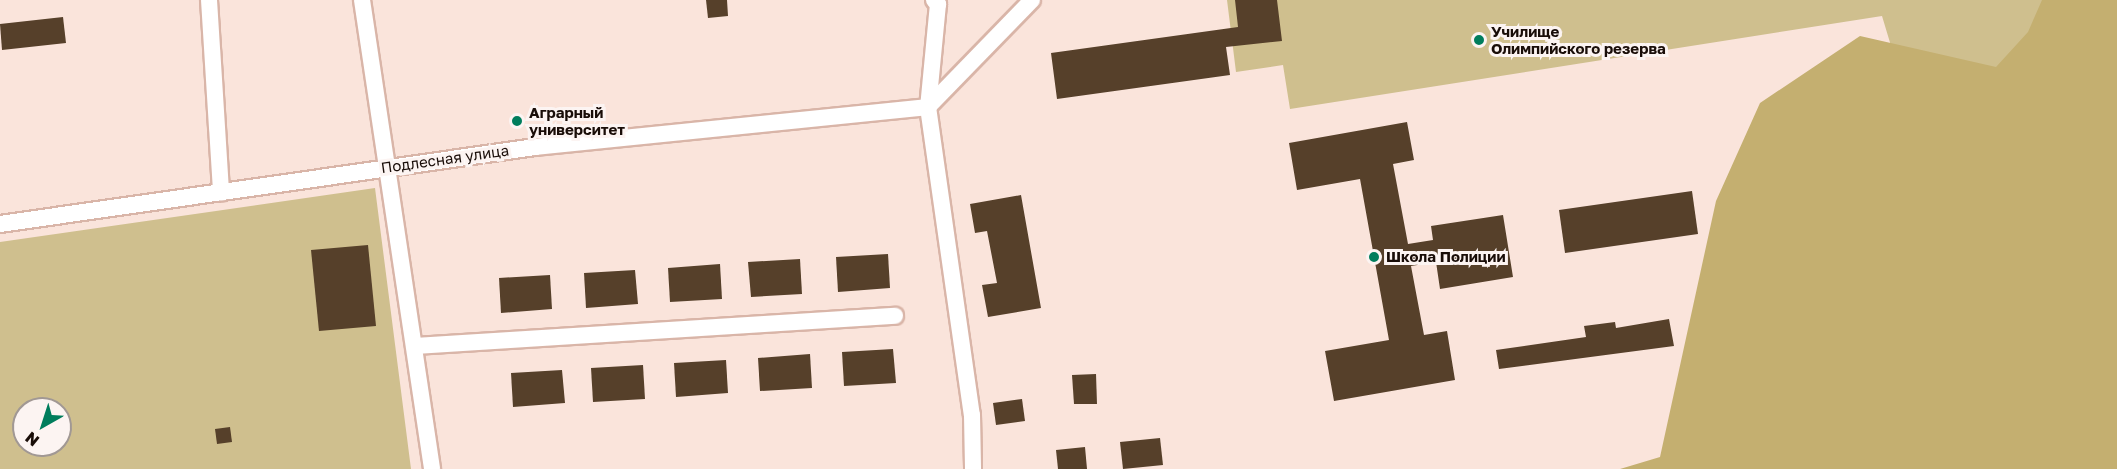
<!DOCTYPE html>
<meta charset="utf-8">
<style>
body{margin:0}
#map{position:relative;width:2117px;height:469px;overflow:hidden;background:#fae4db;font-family:"Golos Text",sans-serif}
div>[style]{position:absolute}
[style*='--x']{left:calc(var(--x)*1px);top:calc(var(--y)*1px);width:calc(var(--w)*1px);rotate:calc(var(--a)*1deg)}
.green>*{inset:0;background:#cfbf8e}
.forest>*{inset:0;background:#c4af70}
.building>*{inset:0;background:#56402a}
.roads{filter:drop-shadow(2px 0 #d9b5a8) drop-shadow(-2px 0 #d9b5a8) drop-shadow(0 2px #d9b5a8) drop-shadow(0 -2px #d9b5a8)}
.minor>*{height:16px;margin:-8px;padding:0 8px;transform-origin:8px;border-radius:8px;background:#fff}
.dots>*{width:16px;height:16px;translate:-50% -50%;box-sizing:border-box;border:3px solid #fcf4f2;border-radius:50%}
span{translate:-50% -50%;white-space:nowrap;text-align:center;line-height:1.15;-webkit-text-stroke:6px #fcf4f2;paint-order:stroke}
.poi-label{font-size:15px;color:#190d08;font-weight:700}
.left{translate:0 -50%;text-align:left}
.street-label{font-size:15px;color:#190d08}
.north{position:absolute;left:12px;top:397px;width:60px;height:60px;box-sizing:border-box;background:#fcf4f2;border:2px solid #a19894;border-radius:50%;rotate:219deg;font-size:16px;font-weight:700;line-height:24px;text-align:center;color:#190d08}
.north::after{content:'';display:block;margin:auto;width:21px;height:27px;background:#007d5c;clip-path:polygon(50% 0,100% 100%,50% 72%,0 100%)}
</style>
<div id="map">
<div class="green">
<div style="clip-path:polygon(1227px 0,2117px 0,2117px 12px,1910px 109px,1882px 16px,1290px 109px,1283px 65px,1236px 72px)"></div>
<div style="clip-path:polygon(evenodd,375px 188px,411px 469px,0 469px,0 242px,375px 188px,24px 409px,60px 409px,60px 445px,24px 445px,24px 409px)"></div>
</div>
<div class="forest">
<div style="clip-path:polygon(2042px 0,2117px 0,2117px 469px,1620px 469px,1660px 457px,1716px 201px,1760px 103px,1860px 36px,1996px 67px,2028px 32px)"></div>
</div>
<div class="building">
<div style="clip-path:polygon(706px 0,727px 0,728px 16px,708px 18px)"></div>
<div style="clip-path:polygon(1235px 0,1277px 0,1282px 41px,1226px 47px,1230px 75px,1057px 99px,1051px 53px,1238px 27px)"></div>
<div style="clip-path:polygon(63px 17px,66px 43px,2px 50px,0 24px)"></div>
<div style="clip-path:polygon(1407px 122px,1414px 160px,1393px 164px,1408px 244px,1433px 240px,1431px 226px,1503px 215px,1513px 277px,1440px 289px,1436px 262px,1411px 266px,1424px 335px,1447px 331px,1455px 380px,1334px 401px,1325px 351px,1389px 340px,1360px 179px,1297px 190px,1289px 143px)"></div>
<div style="clip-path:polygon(1692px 191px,1698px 234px,1565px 253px,1559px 210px)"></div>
<div style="clip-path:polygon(1021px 195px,1041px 308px,988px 317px,982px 285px,997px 283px,987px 231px,975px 233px,970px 204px)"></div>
<div style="clip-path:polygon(368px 245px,376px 326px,319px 331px,311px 250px)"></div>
<div style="clip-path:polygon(888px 254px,890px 288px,838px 292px,836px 257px)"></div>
<div style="clip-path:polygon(800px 259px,802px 294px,751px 297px,748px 262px)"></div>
<div style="clip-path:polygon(720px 264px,722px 299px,670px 302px,668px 268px)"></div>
<div style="clip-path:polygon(635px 270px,638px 304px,586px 308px,584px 273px)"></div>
<div style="clip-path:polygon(550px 275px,552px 309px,501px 313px,499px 278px)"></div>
<div style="clip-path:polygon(1669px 319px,1674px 346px,1499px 369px,1496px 350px,1586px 337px,1584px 326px,1615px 322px,1616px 328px)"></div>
<div style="clip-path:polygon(893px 349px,896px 383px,844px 386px,842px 352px)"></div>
<div style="clip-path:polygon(810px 354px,812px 388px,760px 391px,758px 358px)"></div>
<div style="clip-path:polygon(726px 360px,728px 393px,676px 397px,674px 363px)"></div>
<div style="clip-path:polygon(643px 365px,645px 399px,593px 402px,591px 368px)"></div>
<div style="clip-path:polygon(562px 370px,565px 403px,513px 407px,511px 373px)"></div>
<div style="clip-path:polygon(1096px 374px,1097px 404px,1074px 404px,1072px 375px)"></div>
<div style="clip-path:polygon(1022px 399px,1025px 421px,996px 425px,993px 403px)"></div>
<div style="clip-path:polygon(230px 427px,232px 442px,217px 444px,215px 429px)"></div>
<div style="clip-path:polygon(1160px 438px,1163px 465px,1123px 469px,1120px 442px)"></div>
<div style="clip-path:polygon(1085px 447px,1087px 469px,1058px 469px,1056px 450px)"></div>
</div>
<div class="roads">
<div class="minor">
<div style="--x:209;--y:0;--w:193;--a:86.4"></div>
<div style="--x:362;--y:0;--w:474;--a:81.5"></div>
<div style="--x:934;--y:0;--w:6;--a:45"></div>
<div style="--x:938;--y:4;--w:103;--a:95.5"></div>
<div style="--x:928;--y:107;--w:311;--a:81.9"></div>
<div style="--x:972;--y:415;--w:54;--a:88.9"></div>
<div style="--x:928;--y:107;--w:149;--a:-45.8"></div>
<div style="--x:0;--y:224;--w:541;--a:-8.19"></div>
<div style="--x:535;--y:147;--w:395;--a:-5.8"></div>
<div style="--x:415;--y:346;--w:481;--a:-3.6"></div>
</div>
</div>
<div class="dots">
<div style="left:1479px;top:40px;background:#007d5c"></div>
<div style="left:517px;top:121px;background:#007d5c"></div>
<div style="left:1374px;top:257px;background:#007d5c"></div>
</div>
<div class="poi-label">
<span class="left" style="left:1491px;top:40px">Училище<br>Олимпийского резерва</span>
<span class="left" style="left:529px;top:121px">Аграрный<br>университет</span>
<span class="left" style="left:1386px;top:257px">Школа Полиции</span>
</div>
<div class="street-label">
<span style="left:445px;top:159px;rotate:-8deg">Подлесная улица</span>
</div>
<div class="north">N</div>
</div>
